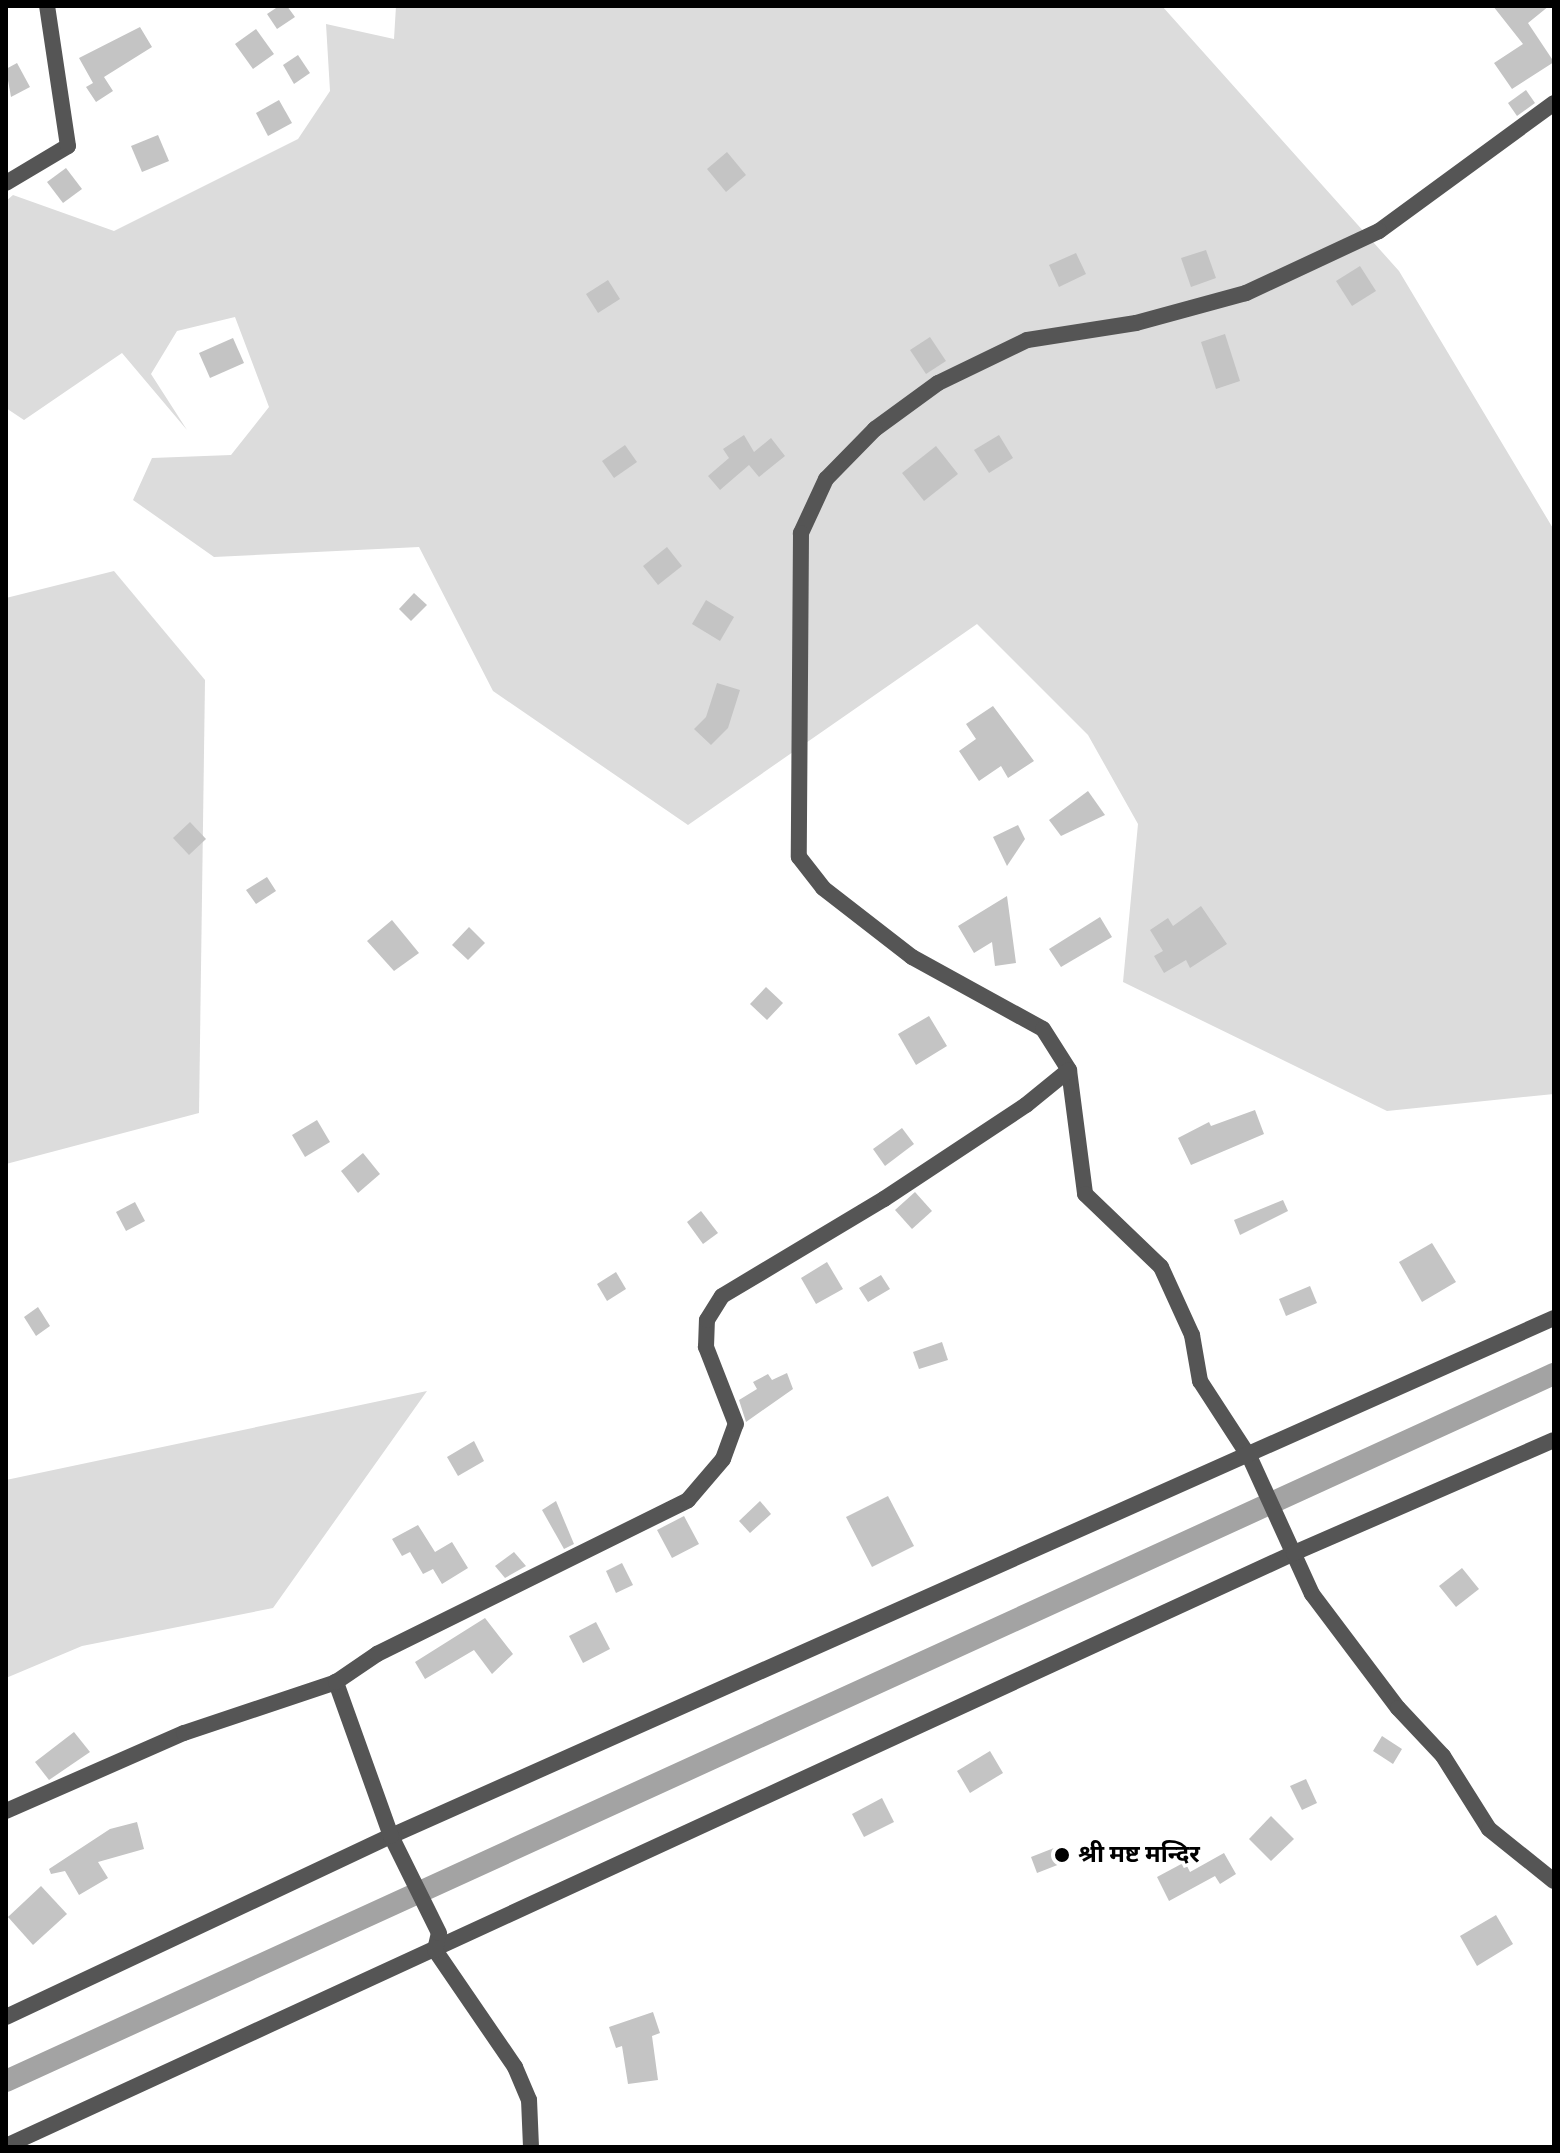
<!DOCTYPE html>
<meta charset="utf-8">
<style>
body{margin:0}
#map{position:relative;width:1560px;height:2153px;overflow:hidden;background:#fff;font-family:Signika,"Noto Sans Devanagari",sans-serif}
div>[style]{position:absolute}
[style*='--x']{left:calc(var(--x)*1px);top:calc(var(--y)*1px);width:calc(var(--w)*1px);rotate:calc(var(--a)*1deg)}
.green>*{inset:0;background:#dcdcdc}
.canal>*{height:22px;margin:-11px;padding:0 11px;transform-origin:11px;border-radius:11px;background:#a3a3a3}
.building>*{inset:0;background:#c4c4c4}
.street>*{height:16px;margin:-8px;padding:0 8px;transform-origin:8px;border-radius:8px;background:#555}
.dots>*{width:22px;height:22px;translate:-50% -50%;box-sizing:border-box;border:4px solid #fff;border-radius:50%}
span{translate:-50% -50%;white-space:nowrap;text-align:center;line-height:1.15;-webkit-text-stroke:7px #fff;paint-order:stroke}
.poi-label{font-size:24px;color:#000;font-weight:700}
.left{translate:0 -50%;text-align:left}
.frame{position:absolute;inset:0;border:8px solid #000;pointer-events:none}
</style>
<div id="map">
<div class="green">
<div style="clip-path:polygon(396px 6px,1162px 6px,1399px 271px,1554px 530px,1554px 1094px,1387px 1111px,1123px 982px,1138px 824px,1088px 735px,977px 624px,688px 825px,493px 691px,419px 547px,214px 557px,133px 500px,152px 458px,231px 455px,269px 407px,235px 317px,177px 331px,151px 374px,187px 430px,122px 353px,24px 420px,6px 408px,6px 201px,13px 195px,114px 231px,298px 139px,330px 91px,326px 24px,394px 39px)"></div>
<div style="clip-path:polygon(114px 571px,205px 680px,199px 1113px,6px 1164px,6px 598px)"></div>
<div style="clip-path:polygon(427px 1391px,273px 1608px,82px 1646px,6px 1678px,6px 1480px)"></div>
</div>
<div class="canal">
<div style="--x:6;--y:2081;--w:1702;--a:-24.55"></div>
</div>
<div class="building">
<div style="clip-path:polygon(279px 6px,287px 6px,295px 17px,277px 29px,267px 14px)"></div>
<div style="clip-path:polygon(1493px 6px,1549px 6px,1528px 23px,1554px 62px,1512px 89px,1494px 63px,1523px 44px)"></div>
<div style="clip-path:polygon(140px 27px,152px 47px,104px 77px,113px 91px,96px 102px,86px 87px,93px 83px,79px 58px)"></div>
<div style="clip-path:polygon(256px 29px,274px 54px,253px 69px,235px 44px)"></div>
<div style="clip-path:polygon(298px 55px,310px 73px,294px 84px,283px 65px)"></div>
<div style="clip-path:polygon(17px 63px,30px 87px,11px 97px,6px 69px)"></div>
<div style="clip-path:polygon(1526px 90px,1535px 103px,1517px 116px,1508px 103px)"></div>
<div style="clip-path:polygon(279px 100px,292px 123px,268px 136px,256px 113px)"></div>
<div style="clip-path:polygon(158px 135px,169px 161px,142px 172px,131px 146px)"></div>
<div style="clip-path:polygon(727px 152px,746px 175px,726px 192px,707px 169px)"></div>
<div style="clip-path:polygon(66px 168px,82px 189px,63px 203px,47px 182px)"></div>
<div style="clip-path:polygon(1206px 250px,1216px 278px,1191px 287px,1181px 258px)"></div>
<div style="clip-path:polygon(1076px 253px,1086px 274px,1059px 287px,1049px 265px)"></div>
<div style="clip-path:polygon(1360px 266px,1376px 291px,1352px 306px,1336px 281px)"></div>
<div style="clip-path:polygon(608px 280px,620px 299px,598px 313px,586px 294px)"></div>
<div style="clip-path:polygon(1225px 334px,1240px 381px,1216px 389px,1201px 342px)"></div>
<div style="clip-path:polygon(930px 337px,946px 361px,926px 374px,910px 350px)"></div>
<div style="clip-path:polygon(233px 338px,244px 363px,210px 378px,199px 353px)"></div>
<div style="clip-path:polygon(744px 435px,754px 452px,771px 438px,785px 456px,759px 477px,749px 465px,720px 490px,708px 476px,729px 458px,723px 449px)"></div>
<div style="clip-path:polygon(999px 435px,1013px 458px,989px 473px,974px 450px)"></div>
<div style="clip-path:polygon(625px 445px,637px 462px,614px 478px,602px 461px)"></div>
<div style="clip-path:polygon(936px 446px,958px 474px,924px 501px,902px 473px)"></div>
<div style="clip-path:polygon(667px 547px,682px 566px,658px 585px,643px 566px)"></div>
<div style="clip-path:polygon(414px 593px,427px 605px,411px 621px,399px 609px)"></div>
<div style="clip-path:polygon(706px 600px,734px 617px,720px 641px,692px 624px)"></div>
<div style="clip-path:polygon(717px 683px,740px 690px,728px 728px,711px 745px,694px 729px,706px 717px)"></div>
<div style="clip-path:polygon(993px 706px,1034px 761px,1008px 778px,1001px 766px,979px 781px,959px 751px,976px 739px,966px 724px)"></div>
<div style="clip-path:polygon(1088px 791px,1105px 815px,1061px 836px,1049px 820px)"></div>
<div style="clip-path:polygon(190px 822px,206px 839px,189px 855px,173px 838px)"></div>
<div style="clip-path:polygon(1018px 825px,1025px 839px,1007px 866px,993px 837px)"></div>
<div style="clip-path:polygon(267px 877px,276px 891px,256px 904px,246px 890px)"></div>
<div style="clip-path:polygon(1007px 896px,1016px 963px,995px 966px,992px 942px,974px 953px,958px 926px)"></div>
<div style="clip-path:polygon(1201px 906px,1227px 944px,1190px 968px,1186px 960px,1164px 973px,1154px 956px,1163px 951px,1150px 930px,1168px 918px,1173px 926px)"></div>
<div style="clip-path:polygon(1100px 917px,1112px 937px,1061px 967px,1049px 949px)"></div>
<div style="clip-path:polygon(392px 920px,419px 953px,394px 971px,367px 941px)"></div>
<div style="clip-path:polygon(469px 927px,485px 943px,468px 960px,452px 945px)"></div>
<div style="clip-path:polygon(766px 987px,783px 1003px,767px 1020px,750px 1004px)"></div>
<div style="clip-path:polygon(929px 1016px,947px 1046px,916px 1065px,898px 1034px)"></div>
<div style="clip-path:polygon(1255px 1110px,1264px 1134px,1191px 1165px,1178px 1138px,1209px 1122px,1211px 1126px)"></div>
<div style="clip-path:polygon(317px 1120px,330px 1142px,305px 1157px,292px 1135px)"></div>
<div style="clip-path:polygon(902px 1128px,914px 1144px,885px 1166px,873px 1149px)"></div>
<div style="clip-path:polygon(363px 1153px,380px 1174px,358px 1193px,341px 1171px)"></div>
<div style="clip-path:polygon(915px 1192px,932px 1211px,912px 1229px,895px 1210px)"></div>
<div style="clip-path:polygon(1283px 1200px,1288px 1211px,1240px 1235px,1234px 1220px)"></div>
<div style="clip-path:polygon(135px 1202px,145px 1221px,126px 1231px,116px 1212px)"></div>
<div style="clip-path:polygon(701px 1211px,718px 1233px,703px 1244px,687px 1222px)"></div>
<div style="clip-path:polygon(1432px 1243px,1456px 1282px,1422px 1302px,1399px 1262px)"></div>
<div style="clip-path:polygon(827px 1262px,843px 1289px,816px 1304px,801px 1278px)"></div>
<div style="clip-path:polygon(616px 1272px,626px 1289px,607px 1301px,597px 1284px)"></div>
<div style="clip-path:polygon(881px 1275px,890px 1289px,868px 1302px,859px 1288px)"></div>
<div style="clip-path:polygon(1310px 1286px,1317px 1303px,1286px 1316px,1279px 1299px)"></div>
<div style="clip-path:polygon(38px 1307px,50px 1326px,36px 1336px,24px 1317px)"></div>
<div style="clip-path:polygon(942px 1342px,948px 1360px,919px 1369px,913px 1352px)"></div>
<div style="clip-path:polygon(787px 1373px,793px 1389px,746px 1422px,739px 1400px,757px 1389px,753px 1382px,768px 1374px,772px 1380px)"></div>
<div style="clip-path:polygon(474px 1441px,484px 1461px,458px 1476px,447px 1457px)"></div>
<div style="clip-path:polygon(888px 1496px,914px 1546px,872px 1567px,846px 1517px)"></div>
<div style="clip-path:polygon(556px 1501px,574px 1544px,564px 1549px,542px 1510px)"></div>
<div style="clip-path:polygon(760px 1501px,771px 1514px,750px 1533px,739px 1521px)"></div>
<div style="clip-path:polygon(684px 1516px,699px 1544px,672px 1558px,657px 1530px)"></div>
<div style="clip-path:polygon(418px 1525px,435px 1552px,452px 1542px,468px 1568px,442px 1584px,433px 1569px,423px 1574px,410px 1552px,402px 1556px,392px 1539px)"></div>
<div style="clip-path:polygon(514px 1552px,526px 1566px,505px 1578px,495px 1566px)"></div>
<div style="clip-path:polygon(622px 1563px,633px 1585px,616px 1593px,606px 1571px)"></div>
<div style="clip-path:polygon(1462px 1568px,1479px 1589px,1456px 1607px,1439px 1586px)"></div>
<div style="clip-path:polygon(485px 1618px,513px 1654px,492px 1674px,474px 1650px,425px 1679px,415px 1662px)"></div>
<div style="clip-path:polygon(596px 1622px,610px 1649px,583px 1663px,569px 1636px)"></div>
<div style="clip-path:polygon(74px 1732px,90px 1752px,49px 1780px,35px 1762px)"></div>
<div style="clip-path:polygon(1382px 1736px,1402px 1749px,1393px 1764px,1373px 1751px)"></div>
<div style="clip-path:polygon(990px 1751px,1003px 1773px,970px 1793px,957px 1771px)"></div>
<div style="clip-path:polygon(1306px 1779px,1317px 1803px,1302px 1810px,1290px 1786px)"></div>
<div style="clip-path:polygon(882px 1798px,894px 1822px,864px 1837px,852px 1814px)"></div>
<div style="clip-path:polygon(1271px 1816px,1294px 1839px,1271px 1861px,1249px 1839px)"></div>
<div style="clip-path:polygon(137px 1822px,144px 1849px,98px 1862px,108px 1878px,79px 1895px,65px 1871px,51px 1874px,49px 1869px,110px 1829px)"></div>
<div style="clip-path:polygon(1054px 1848px,1060px 1864px,1037px 1873px,1031px 1857px)"></div>
<div style="clip-path:polygon(1224px 1853px,1236px 1874px,1220px 1884px,1215px 1876px,1169px 1901px,1157px 1877px,1185px 1862px,1190px 1872px)"></div>
<div style="clip-path:polygon(41px 1886px,67px 1914px,33px 1945px,8px 1917px)"></div>
<div style="clip-path:polygon(1496px 1915px,1513px 1944px,1477px 1966px,1460px 1936px)"></div>
<div style="clip-path:polygon(653px 2012px,660px 2033px,652px 2036px,658px 2080px,628px 2084px,622px 2046px,616px 2048px,609px 2027px)"></div>
</div>
<div class="street">
<div style="--x:1554;--y:103;--w:217;--a:143.8"></div>
<div style="--x:1379;--y:231;--w:147;--a:155"></div>
<div style="--x:1246;--y:293;--w:114;--a:164.7"></div>
<div style="--x:1136;--y:323;--w:110;--a:171.1"></div>
<div style="--x:1027;--y:340;--w:99;--a:154.2"></div>
<div style="--x:938;--y:383;--w:78;--a:143.9"></div>
<div style="--x:875;--y:429;--w:70;--a:134.4"></div>
<div style="--x:826;--y:479;--w:60;--a:114.8"></div>
<div style="--x:801;--y:533;--w:324;--a:90.4"></div>
<div style="--x:799;--y:857;--w:39;--a:52"></div>
<div style="--x:823;--y:888;--w:113;--a:37.8"></div>
<div style="--x:912;--y:957;--w:149;--a:28.8"></div>
<div style="--x:1043;--y:1029;--w:49;--a:57.6"></div>
<div style="--x:1069;--y:1070;--w:125;--a:82.6"></div>
<div style="--x:1085;--y:1194;--w:105;--a:43.8"></div>
<div style="--x:1161;--y:1267;--w:75;--a:65.5"></div>
<div style="--x:1192;--y:1335;--w:47;--a:80.1"></div>
<div style="--x:1200;--y:1381;--w:92;--a:57"></div>
<div style="--x:1250;--y:1458;--w:149;--a:65.5"></div>
<div style="--x:1312;--y:1594;--w:143;--a:53"></div>
<div style="--x:1398;--y:1708;--w:66;--a:46.8"></div>
<div style="--x:1443;--y:1756;--w:86;--a:57.8"></div>
<div style="--x:1489;--y:1829;--w:83;--a:38.7"></div>
<div style="--x:6;--y:183;--w:72;--a:-30.8"></div>
<div style="--x:68;--y:146;--w:142;--a:-98.5"></div>
<div style="--x:6;--y:1811;--w:194;--a:-23.7"></div>
<div style="--x:184;--y:1733;--w:160;--a:-18.5"></div>
<div style="--x:6;--y:2017;--w:425;--a:-25.2"></div>
<div style="--x:391;--y:1836;--w:1273;--a:-24.01"></div>
<div style="--x:6;--y:2146;--w:1418;--a:-24.72"></div>
<div style="--x:1294;--y:1553;--w:283;--a:-23.5"></div>
<div style="--x:531;--y:2147;--w:47;--a:-92.4"></div>
<div style="--x:529;--y:2100;--w:36;--a:-113"></div>
<div style="--x:515;--y:2067;--w:142;--a:-124.4"></div>
<div style="--x:435;--y:1950;--w:17;--a:-77"></div>
<div style="--x:439;--y:1933;--w:108;--a:-116.3"></div>
<div style="--x:391;--y:1836;--w:164;--a:-109.7"></div>
<div style="--x:336;--y:1682;--w:50;--a:-34.3"></div>
<div style="--x:377;--y:1654;--w:347;--a:-26.3"></div>
<div style="--x:688;--y:1500;--w:54;--a:-49.5"></div>
<div style="--x:723;--y:1459;--w:37;--a:-70"></div>
<div style="--x:736;--y:1424;--w:83;--a:-111.3"></div>
<div style="--x:706;--y:1347;--w:27;--a:-88"></div>
<div style="--x:707;--y:1320;--w:28;--a:-58"></div>
<div style="--x:722;--y:1296;--w:189;--a:-30.9"></div>
<div style="--x:884;--y:1199;--w:170;--a:-33.5"></div>
<div style="--x:1026;--y:1105;--w:55;--a:-39.1"></div>
</div>
<div class="dots">
<div style="left:1062px;top:1855px;background:#000"></div>
</div>
<div class="poi-label">
<span class="left" style="left:1078px;top:1855px">श्री मष्ट मन्दिर</span>
</div>
<div class="frame"></div>
</div>
